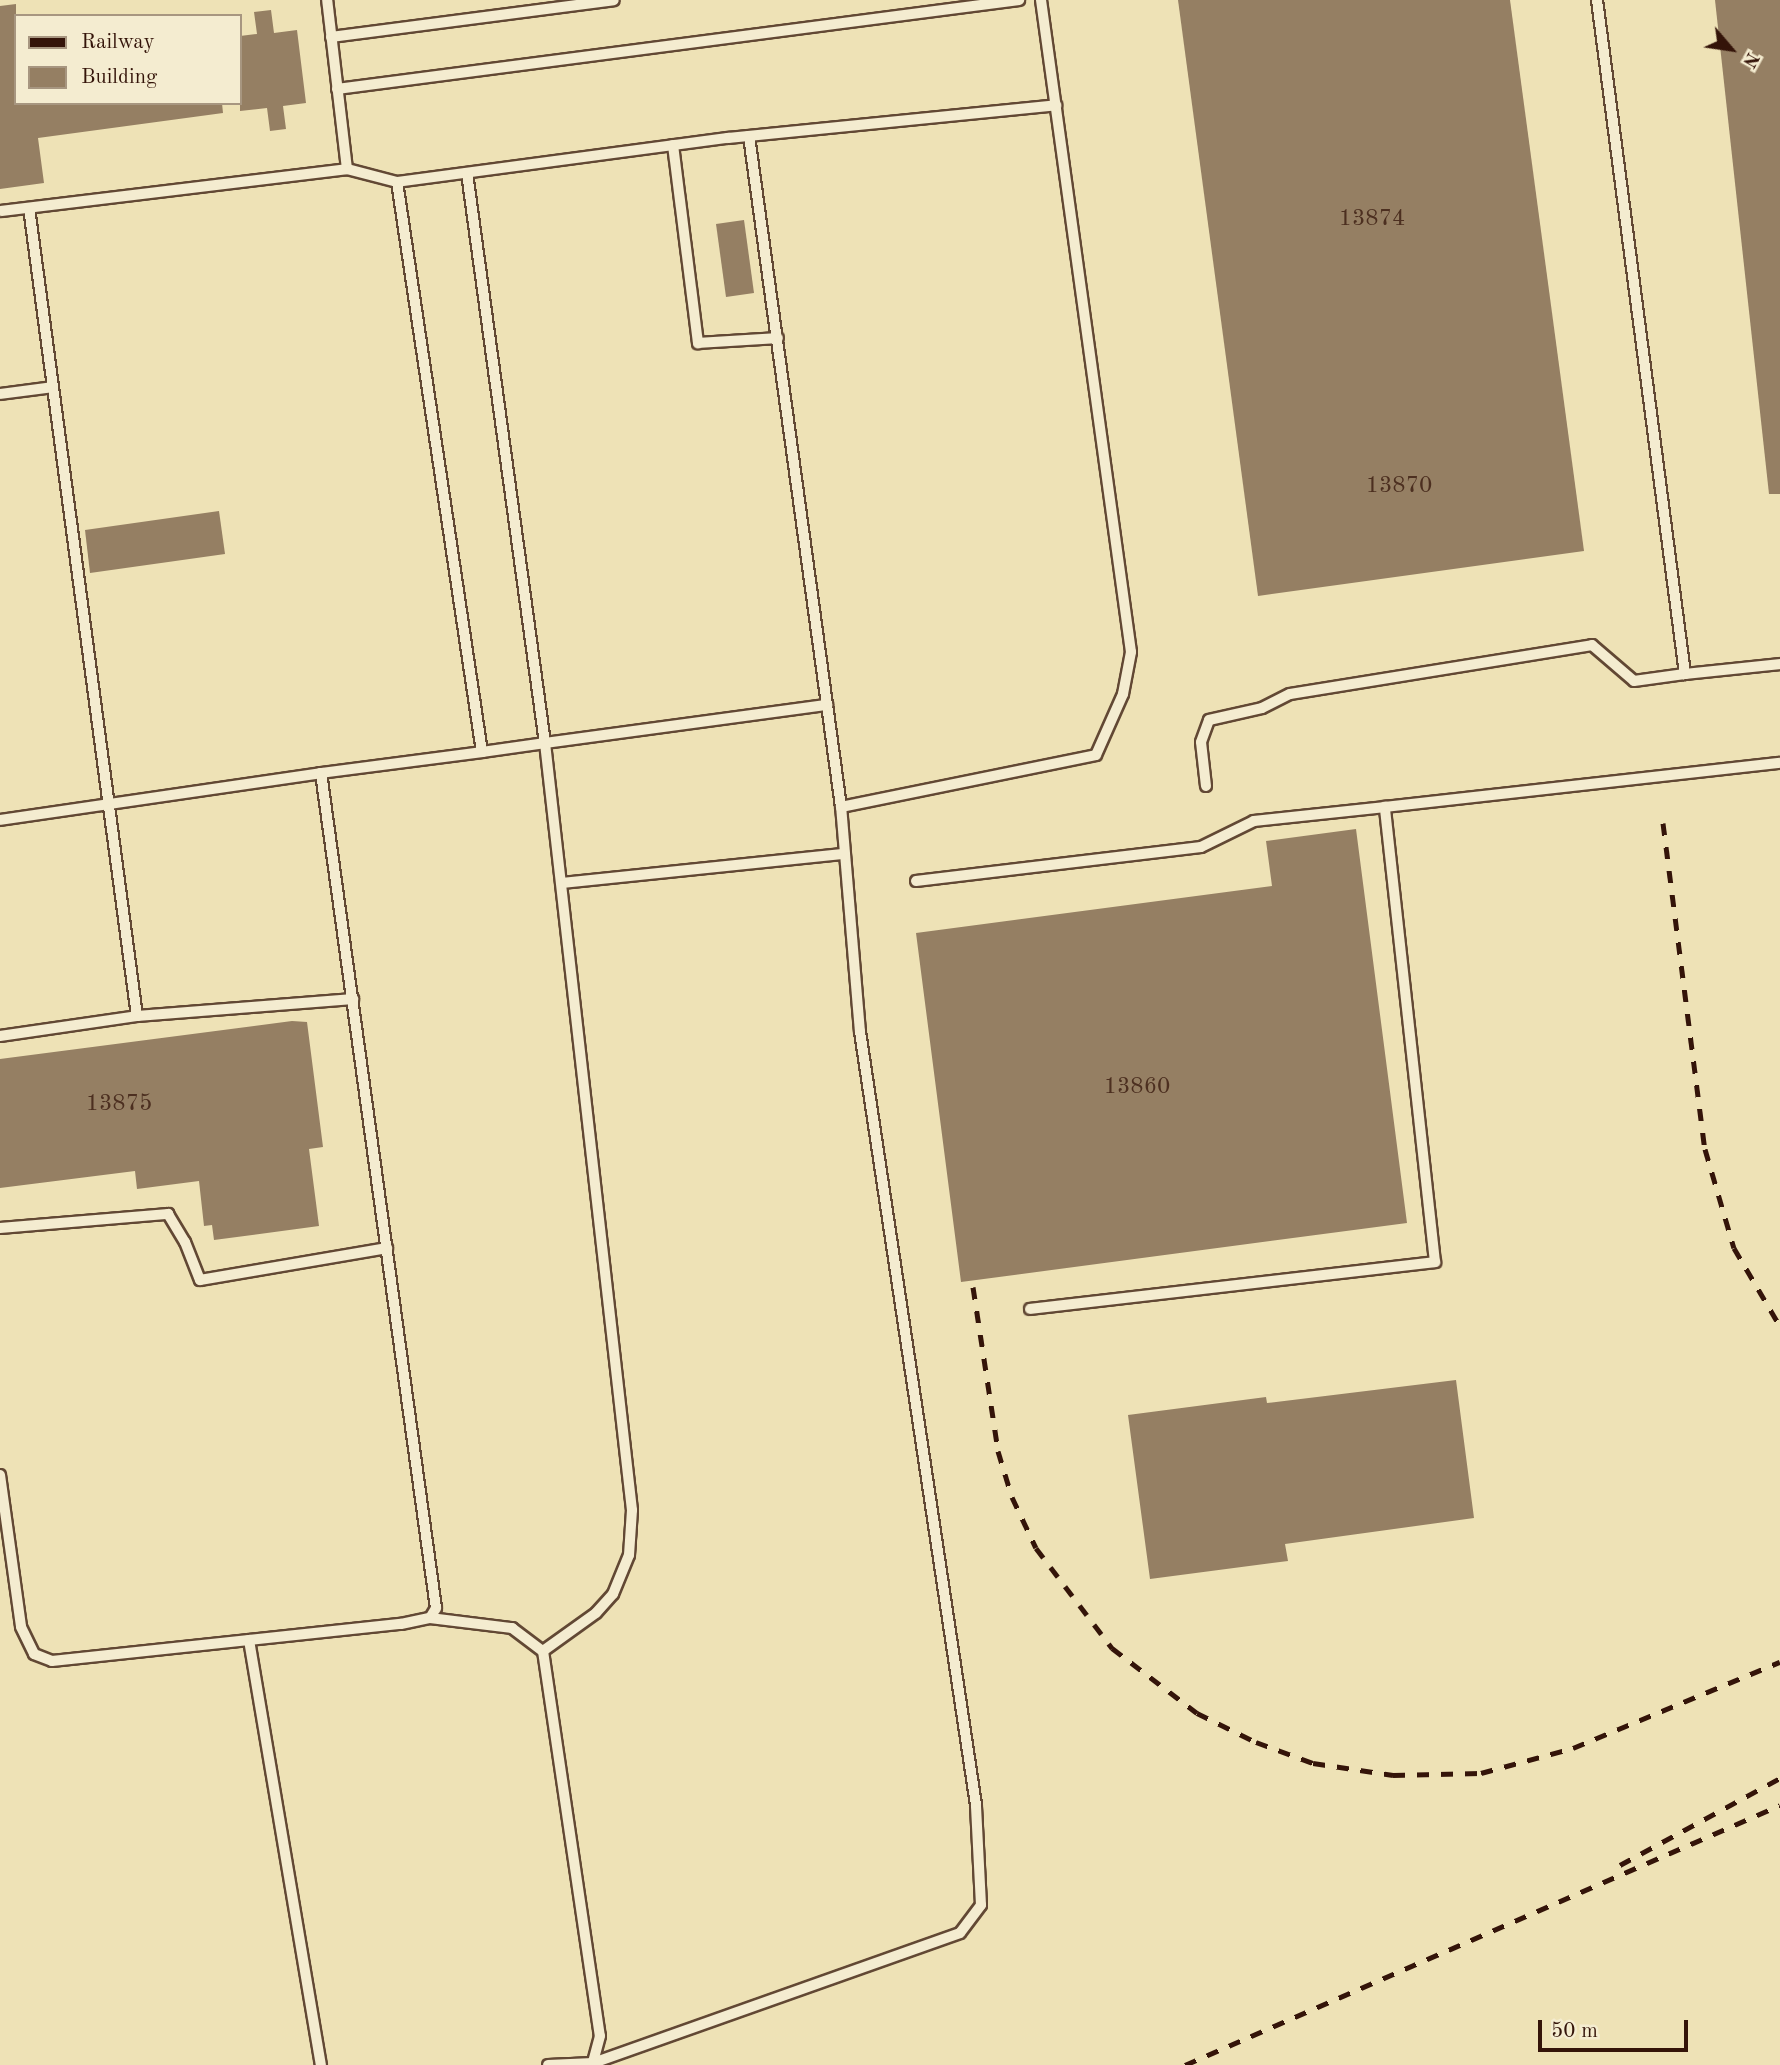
<!DOCTYPE html>
<style>
body{margin:0}
#map{position:relative;width:1780px;height:2065px;overflow:hidden;background:#eee2b6;font-family:"Old Standard TT",serif}
div>[style]{position:absolute}
[style*='--x']{left:calc(var(--x)*1px);top:calc(var(--y)*1px);width:calc(var(--w)*1px);rotate:calc(var(--a)*1deg)}
.building>*{inset:0;background:#957f63}
.roads{filter:drop-shadow(2px 0 #624834) drop-shadow(-2px 0 #624834) drop-shadow(0 2px #624834) drop-shadow(0 -2px #624834)}
.service>*{height:10px;margin:-5px;padding:0 5px;transform-origin:5px;border-radius:5px;background:#f4ecd0}
.rail>*{height:5px;margin-top:-2.5px;transform-origin:0;background:repeating-linear-gradient(90deg,#341409 0 12px,transparent 0 24px)}
span{translate:-50% -50%;white-space:nowrap;text-align:center;line-height:1.15;-webkit-text-stroke:6px #f4ecd0;paint-order:stroke}
.number-label{font-size:23px;color:#4c2f20}
.number-label span{-webkit-text-stroke-width:0}
.legend{position:absolute;left:14px;top:14px;width:228px;height:91px;box-sizing:border-box;background:#f4ecd0;border:2px solid #a79680;margin:0;padding:9px 12px;list-style:none;font-size:21px;color:#341409}
.legend li{display:flex;align-items:center;gap:14px;height:35px}
.legend b{width:35px;border:2px solid #a79680}
.north{position:absolute;left:1696px;top:14px;width:70px;height:70px;-webkit-text-stroke:5px #f4ecd0;paint-order:stroke;rotate:119deg;font-size:19px;font-weight:700;line-height:28px;text-align:center;color:#341409}
.north::after{content:'';display:block;margin:auto;width:24px;height:32px;background:#341409;clip-path:polygon(50% 0,100% 100%,50% 72%,0 100%)}
.scale{position:absolute;left:1538px;top:2020px;width:150px;height:32px;box-sizing:border-box;border:4px solid #341409;border-top:0;padding-left:9px;font-size:21px;line-height:24px;white-space:nowrap;color:#341409;-webkit-text-stroke:5px #f4ecd0;paint-order:stroke}
</style>
<div id="map">
<div class="building">
<div style="clip-path:polygon(1178px 0,1510px 0,1584px 551px,1258px 596px)"></div>
<div style="clip-path:polygon(1715px 0,1780px 0,1780px 494px,1769px 494px)"></div>
<div style="clip-path:polygon(16px 4px,16px 103px,222px 103px,223px 113px,38px 138px,44px 183px,0 189px,0 6px)"></div>
<div style="clip-path:polygon(271px 10px,274px 33px,297px 30px,306px 103px,283px 106px,286px 129px,270px 131px,267px 108px,240px 111px,240px 36px,257px 34px,254px 12px)"></div>
<div style="clip-path:polygon(744px 220px,754px 293px,726px 297px,716px 224px)"></div>
<div style="clip-path:polygon(219px 511px,225px 554px,90px 573px,85px 530px)"></div>
<div style="clip-path:polygon(1356px 829px,1407px 1223px,961px 1282px,916px 933px,1272px 886px,1266px 841px)"></div>
<div style="clip-path:polygon(292px 1021px,307px 1022px,323px 1147px,309px 1149px,319px 1226px,214px 1240px,212px 1225px,204px 1226px,199px 1181px,137px 1189px,135px 1171px,0 1188px,0 1059px)"></div>
<div style="clip-path:polygon(1456px 1380px,1474px 1518px,1285px 1544px,1288px 1561px,1150px 1579px,1128px 1415px,1266px 1397px,1267px 1403px)"></div>
</div>
<div class="roads">
<div class="service">
<div style="--x:1597;--y:0;--w:680;--a:82.56"></div>
<div style="--x:1685;--y:674;--w:96;--a:-6"></div>
<div style="--x:331;--y:37;--w:285;--a:-7.4"></div>
<div style="--x:337;--y:89;--w:688;--a:-7.43"></div>
<div style="--x:749;--y:136;--w:677;--a:82.19"></div>
<div style="--x:673;--y:145;--w:200;--a:82.8"></div>
<div style="--x:698;--y:343;--w:80;--a:-3.6"></div>
<div style="--x:467;--y:173;--w:575;--a:82.21"></div>
<div style="--x:545;--y:743;--w:285;--a:-7.7"></div>
<div style="--x:397;--y:182;--w:334;--a:-7.6"></div>
<div style="--x:728;--y:138;--w:330;--a:-5.7"></div>
<div style="--x:1;--y:211;--w:349;--a:-6.9"></div>
<div style="--x:347;--y:169;--w:170;--a:-96.7"></div>
<div style="--x:0;--y:394;--w:53;--a:-7.5"></div>
<div style="--x:482;--y:752;--w:64;--a:-8.1"></div>
<div style="--x:545;--y:743;--w:772;--a:83.53"></div>
<div style="--x:632;--y:1510;--w:45;--a:93.8"></div>
<div style="--x:629;--y:1555;--w:42;--a:112.3"></div>
<div style="--x:613;--y:1594;--w:25;--a:132"></div>
<div style="--x:596;--y:1613;--w:65;--a:144.4"></div>
<div style="--x:1206;--y:786;--w:44;--a:-96.5"></div>
<div style="--x:1201;--y:742;--w:23;--a:-70"></div>
<div style="--x:1209;--y:720;--w:54;--a:-12.8"></div>
<div style="--x:1262;--y:708;--w:31;--a:-27"></div>
<div style="--x:1290;--y:694;--w:306;--a:-9.2"></div>
<div style="--x:1592;--y:645;--w:55;--a:40.6"></div>
<div style="--x:1634;--y:681;--w:51;--a:-7.8"></div>
<div style="--x:0;--y:820;--w:324;--a:-8.3"></div>
<div style="--x:916;--y:881;--w:287;--a:-6.8"></div>
<div style="--x:1201;--y:847;--w:59;--a:-26.1"></div>
<div style="--x:1254;--y:821;--w:132;--a:-6.1"></div>
<div style="--x:562;--y:883;--w:284;--a:-5.9"></div>
<div style="--x:137;--y:1016;--w:217;--a:-4.5"></div>
<div style="--x:0;--y:1036;--w:138;--a:-8.3"></div>
<div style="--x:137;--y:1016;--w:815;--a:-97.61"></div>
<div style="--x:0;--y:1228;--w:169;--a:-4.8"></div>
<div style="--x:168;--y:1214;--w:33;--a:59"></div>
<div style="--x:185;--y:1242;--w:41;--a:68.5"></div>
<div style="--x:200;--y:1280;--w:190;--a:-9.7"></div>
<div style="--x:1030;--y:1309;--w:408;--a:-6.6"></div>
<div style="--x:1435;--y:1262;--w:458;--a:-96.3"></div>
<div style="--x:1385;--y:807;--w:397;--a:-6.4"></div>
<div style="--x:0;--y:1475;--w:153;--a:82.1"></div>
<div style="--x:21;--y:1627;--w:30;--a:64"></div>
<div style="--x:34;--y:1654;--w:19;--a:21"></div>
<div style="--x:52;--y:1661;--w:351;--a:-6.1"></div>
<div style="--x:401;--y:1624;--w:30;--a:-12"></div>
<div style="--x:430;--y:1618;--w:12;--a:-59"></div>
<div style="--x:436;--y:1608;--w:843;--a:-97.84"></div>
<div style="--x:321;--y:773;--w:162;--a:-7.4"></div>
<div style="--x:482;--y:752;--w:576;--a:-98.48"></div>
<div style="--x:397;--y:182;--w:52;--a:-165.4"></div>
<div style="--x:430;--y:1618;--w:83;--a:7"></div>
<div style="--x:512;--y:1628;--w:39;--a:37"></div>
<div style="--x:543;--y:1651;--w:389;--a:81.6"></div>
<div style="--x:600;--y:2036;--w:28;--a:105"></div>
<div style="--x:593;--y:2063;--w:45;--a:177.5"></div>
<div style="--x:249;--y:1640;--w:431;--a:80.4"></div>
<div style="--x:593;--y:2063;--w:389;--a:-19.5"></div>
<div style="--x:960;--y:1933;--w:35;--a:-53"></div>
<div style="--x:981;--y:1905;--w:100;--a:-92.9"></div>
<div style="--x:976;--y:1805;--w:782;--a:-98.53"></div>
<div style="--x:860;--y:1032;--w:226;--a:-94.8"></div>
<div style="--x:841;--y:807;--w:260;--a:-11.5"></div>
<div style="--x:1096;--y:755;--w:67;--a:-66.1"></div>
<div style="--x:1123;--y:694;--w:43;--a:-79.2"></div>
<div style="--x:1131;--y:652;--w:658;--a:-97.86"></div>
</div>
</div>
<div class="rail">
<div style="--x:1663;--y:823;--w:329;--a:82.7"></div>
<div style="--x:1705;--y:1149;--w:103;--a:73.7"></div>
<div style="--x:1734;--y:1248;--w:91;--a:59.5"></div>
<div style="--x:973;--y:1287;--w:166;--a:81.3"></div>
<div style="--x:998;--y:1451;--w:48;--a:73.1"></div>
<div style="--x:1012;--y:1497;--w:56;--a:64.8"></div>
<div style="--x:1036;--y:1548;--w:126;--a:52.8"></div>
<div style="--x:1112;--y:1648;--w:107;--a:37.4"></div>
<div style="--x:1197;--y:1713;--w:66;--a:26.2"></div>
<div style="--x:1256;--y:1742;--w:61;--a:20.2"></div>
<div style="--x:1313;--y:1763;--w:81;--a:8.5"></div>
<div style="--x:1393;--y:1775;--w:88;--a:-1.3"></div>
<div style="--x:1481;--y:1773;--w:95;--a:-15.2"></div>
<div style="--x:1573;--y:1748;--w:224;--a:-22.6"></div>
<div style="--x:1620;--y:1865;--w:182;--a:-28.5"></div>
<div style="--x:1185;--y:2065;--w:649;--a:-23.6"></div>
</div>
<div class="number-label">
<span style="left:1372px;top:219px">13874</span>
<span style="left:1399px;top:486px">13870</span>
<span style="left:1137px;top:1087px">13860</span>
<span style="left:119px;top:1104px">13875</span>
</div>
<ul class="legend">
<li><b style="height:9px;background:#341409"></b>Railway</li>
<li><b style="height:19px;background:#957f63"></b>Building</li>
</ul>
<div class="north">N</div>
<div class="scale">50 m</div>
</div>
